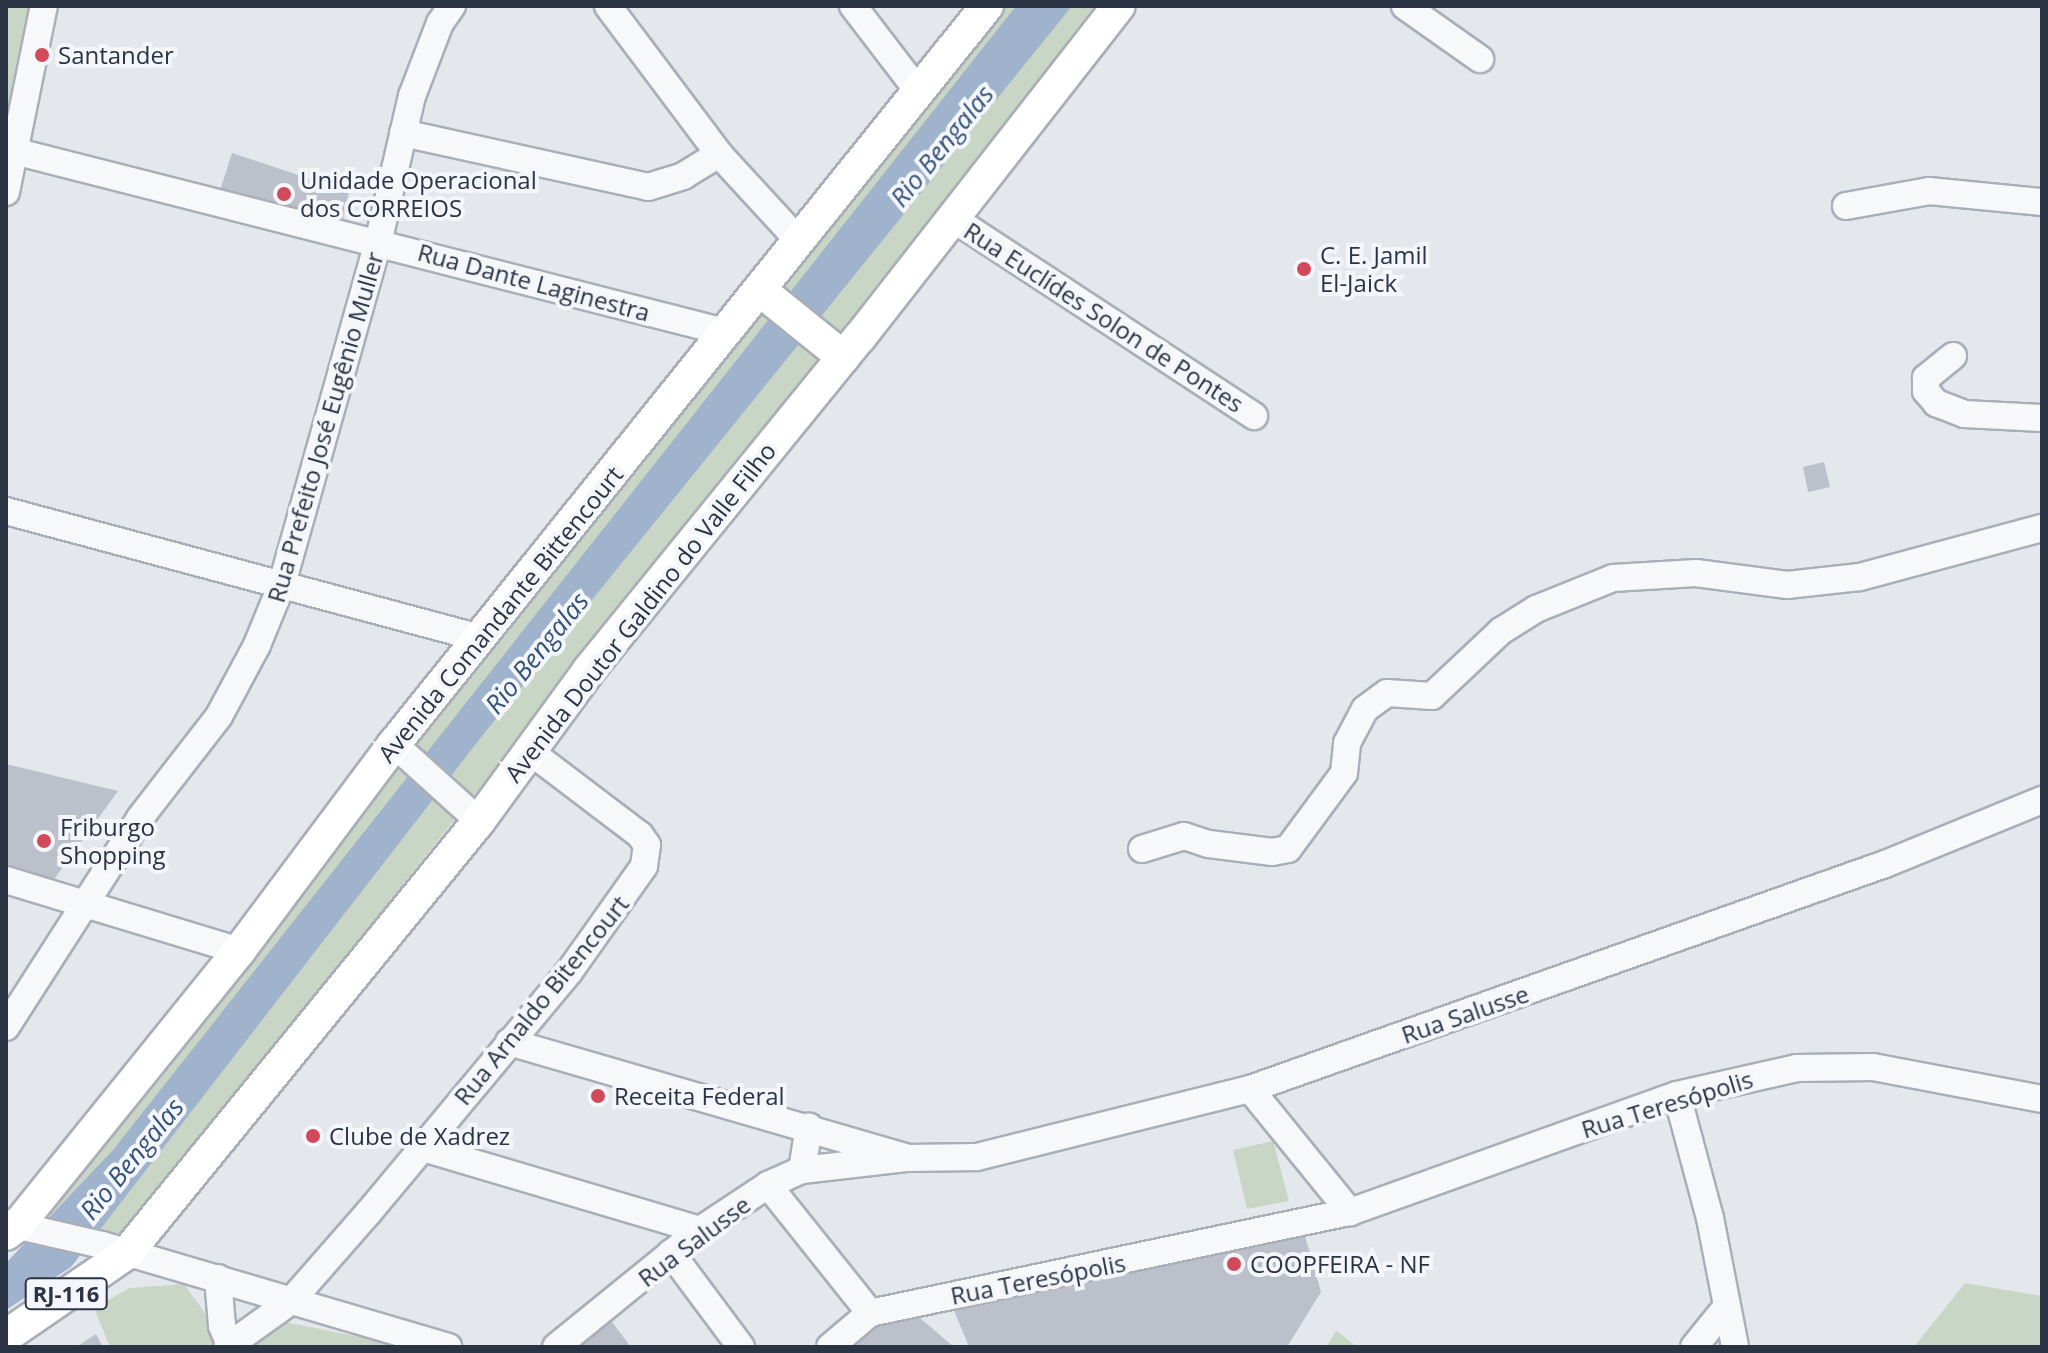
<!DOCTYPE html>
<meta charset="utf-8">
<style>
body{margin:0}
#map{position:relative;width:2048px;height:1353px;overflow:hidden;background:#e4e7ec;font-family:"Open Sans",sans-serif}
div>[style]{position:absolute}
[style*='--x']{left:calc(var(--x)*1px);top:calc(var(--y)*1px);width:calc(var(--w)*1px);rotate:calc(var(--a)*1deg)}
.green>*{inset:0;background:#c9d6c5}
.water>*{inset:0;background:#9fb4cc}
.building>*{inset:0;background:#bbc0ca}
.roads{filter:drop-shadow(2px 0 #a9aeb7) drop-shadow(-2px 0 #a9aeb7) drop-shadow(0 2px #a9aeb7) drop-shadow(0 -2px #a9aeb7)}
.minor>*{height:26px;margin:-13px;padding:0 13px;transform-origin:13px;border-radius:13px;background:#f7f8fa}
.major>*{height:32px;margin:-16px;padding:0 16px;transform-origin:16px;border-radius:16px;background:#fff}
.dots>*{width:22px;height:22px;translate:-50% -50%;box-sizing:border-box;border:4px solid #f4f6f9;border-radius:50%}
span{translate:-50% -50%;white-space:nowrap;text-align:center;line-height:1.15;-webkit-text-stroke:8px #f4f6f9;paint-order:stroke}
.shield-label span{padding:2px 6px;background:#f4f6f9;border:2px solid;border-radius:6px;-webkit-text-stroke-width:0}
.shield-label{font-size:22px;color:#2b3445;font-weight:700}
.poi-label{font-size:24px;color:#2b3445}
.left{translate:0 -50%;text-align:left}
.street-label{font-size:24px;color:#2b3445}
.water-label{font-size:26px;color:#34527a;font-style:italic}
.frame{position:absolute;inset:0;border:8px solid #2b3445;pointer-events:none}
</style>
<div id="map">
<div class="green">
<div style="clip-path:polygon(6px 6px,45px 6px,6px 192px)"></div>
<div style="clip-path:polygon(999px 6px,1096px 6px,816px 367px,122px 1236px,43px 1213px)"></div>
<div style="clip-path:polygon(1273px 1141px,1289px 1201px,1247px 1209px,1233px 1150px)"></div>
<div style="clip-path:polygon(1965px 1283px,2042px 1296px,2042px 1347px,1914px 1347px)"></div>
<div style="clip-path:polygon(184px 1284px,210px 1320px,219px 1347px,110px 1347px,94px 1308px,130px 1288px)"></div>
<div style="clip-path:polygon(275px 1320px,410px 1347px,229px 1347px)"></div>
<div style="clip-path:polygon(1336px 1331px,1337px 1331px,1357px 1347px,1326px 1347px)"></div>
</div>
<div class="water">
<div style="clip-path:polygon(1016px 6px,1072px 6px,482px 736px,71px 1267px,6px 1310px,6px 1263px,113px 1150px)"></div>
</div>
<div class="building">
<div style="clip-path:polygon(232px 153px,349px 192px,340px 233px,218px 197px)"></div>
<div style="clip-path:polygon(1824px 462px,1830px 487px,1808px 492px,1803px 467px)"></div>
<div style="clip-path:polygon(6px 764px,118px 791px,47px 889px,6px 878px)"></div>
<div style="clip-path:polygon(1305px 1236px,1321px 1292px,1287px 1347px,969px 1347px,951px 1303px)"></div>
<div style="clip-path:polygon(605px 1313px,631px 1347px,560px 1347px)"></div>
<div style="clip-path:polygon(914px 1313px,954px 1347px,838px 1347px,860px 1329px)"></div>
<div style="clip-path:polygon(96px 1334px,103px 1347px,76px 1347px)"></div>
</div>
<div class="roads">
<div class="minor">
<div style="--x:608;--y:6;--w:185;--a:53.1"></div>
<div style="--x:719;--y:154;--w:118;--a:47.4"></div>
<div style="--x:853;--y:6;--w:108;--a:52.5"></div>
<div style="--x:1405;--y:6;--w:92;--a:35.2"></div>
<div style="--x:403;--y:133;--w:251;--a:12.4"></div>
<div style="--x:648;--y:187;--w:37;--a:-17"></div>
<div style="--x:683;--y:176;--w:42;--a:-31.4"></div>
<div style="--x:6;--y:149;--w:742;--a:14.28"></div>
<div style="--x:6;--y:192;--w:190;--a:-78.5"></div>
<div style="--x:1846;--y:206;--w:84;--a:-10.2"></div>
<div style="--x:1929;--y:191;--w:114;--a:5.6"></div>
<div style="--x:954;--y:219;--w:359;--a:33.3"></div>
<div style="--x:1953;--y:356;--w:35;--a:141"></div>
<div style="--x:1926;--y:378;--w:13;--a:90"></div>
<div style="--x:1926;--y:391;--w:16;--a:50"></div>
<div style="--x:1936;--y:403;--w:30;--a:21"></div>
<div style="--x:1964;--y:414;--w:78;--a:2.9"></div>
<div style="--x:6;--y:511;--w:492;--a:15"></div>
<div style="--x:394;--y:744;--w:115;--a:42.2"></div>
<div style="--x:1142;--y:849;--w:44;--a:-17.2"></div>
<div style="--x:1184;--y:836;--w:26;--a:18"></div>
<div style="--x:1209;--y:844;--w:64;--a:7.2"></div>
<div style="--x:1272;--y:852;--w:16;--a:-11"></div>
<div style="--x:1288;--y:849;--w:94;--a:-53.6"></div>
<div style="--x:1344;--y:773;--w:30;--a:-84"></div>
<div style="--x:1347;--y:743;--w:38;--a:-62"></div>
<div style="--x:1365;--y:709;--w:27;--a:-36"></div>
<div style="--x:1387;--y:693;--w:45;--a:3.8"></div>
<div style="--x:1432;--y:696;--w:95;--a:-43.3"></div>
<div style="--x:1501;--y:631;--w:41;--a:-32.2"></div>
<div style="--x:1536;--y:609;--w:83;--a:-21.9"></div>
<div style="--x:1613;--y:578;--w:83;--a:-3.4"></div>
<div style="--x:1696;--y:573;--w:92;--a:7.5"></div>
<div style="--x:1787;--y:585;--w:73;--a:-6.3"></div>
<div style="--x:1860;--y:577;--w:188;--a:-15.1"></div>
<div style="--x:6;--y:880;--w:244;--a:16.9"></div>
<div style="--x:6;--y:1027;--w:248;--a:-57.3"></div>
<div style="--x:140;--y:818;--w:129;--a:-52.2"></div>
<div style="--x:219;--y:716;--w:81;--a:-61.8"></div>
<div style="--x:257;--y:645;--w:66;--a:-67.7"></div>
<div style="--x:282;--y:584;--w:354;--a:-74.3"></div>
<div style="--x:378;--y:243;--w:151;--a:-77"></div>
<div style="--x:412;--y:96;--w:78;--a:-69"></div>
<div style="--x:440;--y:23;--w:21;--a:-55"></div>
<div style="--x:509;--y:1042;--w:416;--a:16.2"></div>
<div style="--x:908;--y:1158;--w:69;--a:-0.8"></div>
<div style="--x:977;--y:1157;--w:281;--a:-14"></div>
<div style="--x:1250;--y:1089;--w:674;--a:-19.51"></div>
<div style="--x:1885;--y:864;--w:170;--a:-22.2"></div>
<div style="--x:1250;--y:1089;--w:159;--a:50.9"></div>
<div style="--x:1350;--y:1212;--w:347;--a:-19.7"></div>
<div style="--x:1677;--y:1095;--w:123;--a:-12.7"></div>
<div style="--x:1797;--y:1068;--w:76;--a:-0.8"></div>
<div style="--x:1873;--y:1067;--w:172;--a:10.7"></div>
<div style="--x:1677;--y:1095;--w:127;--a:75"></div>
<div style="--x:1710;--y:1218;--w:131;--a:79"></div>
<div style="--x:423;--y:1148;--w:289;--a:16.5"></div>
<div style="--x:802;--y:1170;--w:107;--a:-6.5"></div>
<div style="--x:768;--y:1185;--w:164;--a:51.4"></div>
<div style="--x:6;--y:1223;--w:98;--a:12.9"></div>
<div style="--x:102;--y:1245;--w:361;--a:16.4"></div>
<div style="--x:671;--y:1253;--w:117;--a:53.3"></div>
<div style="--x:218;--y:1278;--w:48;--a:85.2"></div>
<div style="--x:222;--y:1326;--w:21;--a:67"></div>
<div style="--x:227;--y:1347;--w:79;--a:-35.7"></div>
<div style="--x:291;--y:1301;--w:118;--a:-48.8"></div>
<div style="--x:369;--y:1212;--w:312;--a:-50.2"></div>
<div style="--x:569;--y:972;--w:130;--a:-54.7"></div>
<div style="--x:644;--y:866;--w:21;--a:-82"></div>
<div style="--x:647;--y:845;--w:12;--a:-125"></div>
<div style="--x:640;--y:835;--w:141;--a:-142.8"></div>
<div style="--x:556;--y:1347;--w:186;--a:-39.1"></div>
<div style="--x:700;--y:1230;--w:82;--a:-33.5"></div>
<div style="--x:768;--y:1185;--w:37;--a:-24"></div>
<div style="--x:802;--y:1170;--w:44;--a:-80.8"></div>
<div style="--x:830;--y:1347;--w:52;--a:-40.4"></div>
<div style="--x:870;--y:1313;--w:491;--a:-11.9"></div>
<div style="--x:1694;--y:1347;--w:48;--a:-51"></div>
</div>
<div class="major">
<div style="--x:760;--y:290;--w:107;--a:38.9"></div>
<div style="--x:6;--y:1234;--w:15;--a:-37"></div>
<div style="--x:18;--y:1225;--w:352;--a:-51.1"></div>
<div style="--x:239;--y:951;--w:259;--a:-53.2"></div>
<div style="--x:394;--y:744;--w:947;--a:-51.22"></div>
<div style="--x:6;--y:1336;--w:147;--a:-34.4"></div>
<div style="--x:127;--y:1253;--w:557;--a:-50.83"></div>
<div style="--x:479;--y:821;--w:187;--a:-53.9"></div>
<div style="--x:589;--y:670;--w:429;--a:-50.9"></div>
<div style="--x:860;--y:337;--w:420;--a:-52"></div>
</div>
</div>
<div class="dots">
<div style="left:42px;top:55px;background:#d1495b"></div>
<div style="left:284px;top:194px;background:#d1495b"></div>
<div style="left:1304px;top:269px;background:#d1495b"></div>
<div style="left:44px;top:841px;background:#d1495b"></div>
<div style="left:598px;top:1096px;background:#d1495b"></div>
<div style="left:313px;top:1136px;background:#d1495b"></div>
<div style="left:1234px;top:1264px;background:#d1495b"></div>
</div>
<div class="shield-label">
<span style="left:66px;top:1294px">RJ-116</span>
</div>
<div class="poi-label">
<span class="left" style="left:58px;top:55px">Santander</span>
<span class="left" style="left:300px;top:194px">Unidade Operacional<br>dos CORREIOS</span>
<span class="left" style="left:1320px;top:269px">C. E. Jamil<br>El-Jaick</span>
<span class="left" style="left:60px;top:841px">Friburgo<br>Shopping</span>
<span class="left" style="left:614px;top:1096px">Receita Federal</span>
<span class="left" style="left:329px;top:1136px">Clube de Xadrez</span>
<span class="left" style="left:1250px;top:1264px">COOPFEIRA - NF</span>
</div>
<div class="street-label">
<span style="left:534px;top:282px;rotate:15deg">Rua Dante Laginestra</span>
<span style="left:1104px;top:317px;rotate:33deg">Rua Euclídes Solon de Pontes</span>
<span style="left:325px;top:427px;rotate:-74deg">Rua Prefeito José Eugênio Muller</span>
<span style="left:640px;top:612px;rotate:-52deg">Avenida Doutor Galdino do Valle Filho</span>
<span style="left:500px;top:614px;rotate:-51deg">Avenida Comandante Bittencourt</span>
<span style="left:541px;top:1000px;rotate:-51deg">Rua Arnaldo Bitencourt</span>
<span style="left:1465px;top:1014px;rotate:-19deg">Rua Salusse</span>
<span style="left:1667px;top:1104px;rotate:-17deg">Rua Teresópolis</span>
<span style="left:694px;top:1241px;rotate:-37deg">Rua Salusse</span>
<span style="left:1038px;top:1279px;rotate:-11deg">Rua Teresópolis</span>
</div>
<div class="water-label">
<span style="left:942px;top:146px;rotate:-51deg">Rio Bengalas</span>
<span style="left:537px;top:653px;rotate:-51deg">Rio Bengalas</span>
<span style="left:132px;top:1159px;rotate:-51deg">Rio Bengalas</span>
</div>
<div class="frame"></div>
</div>
